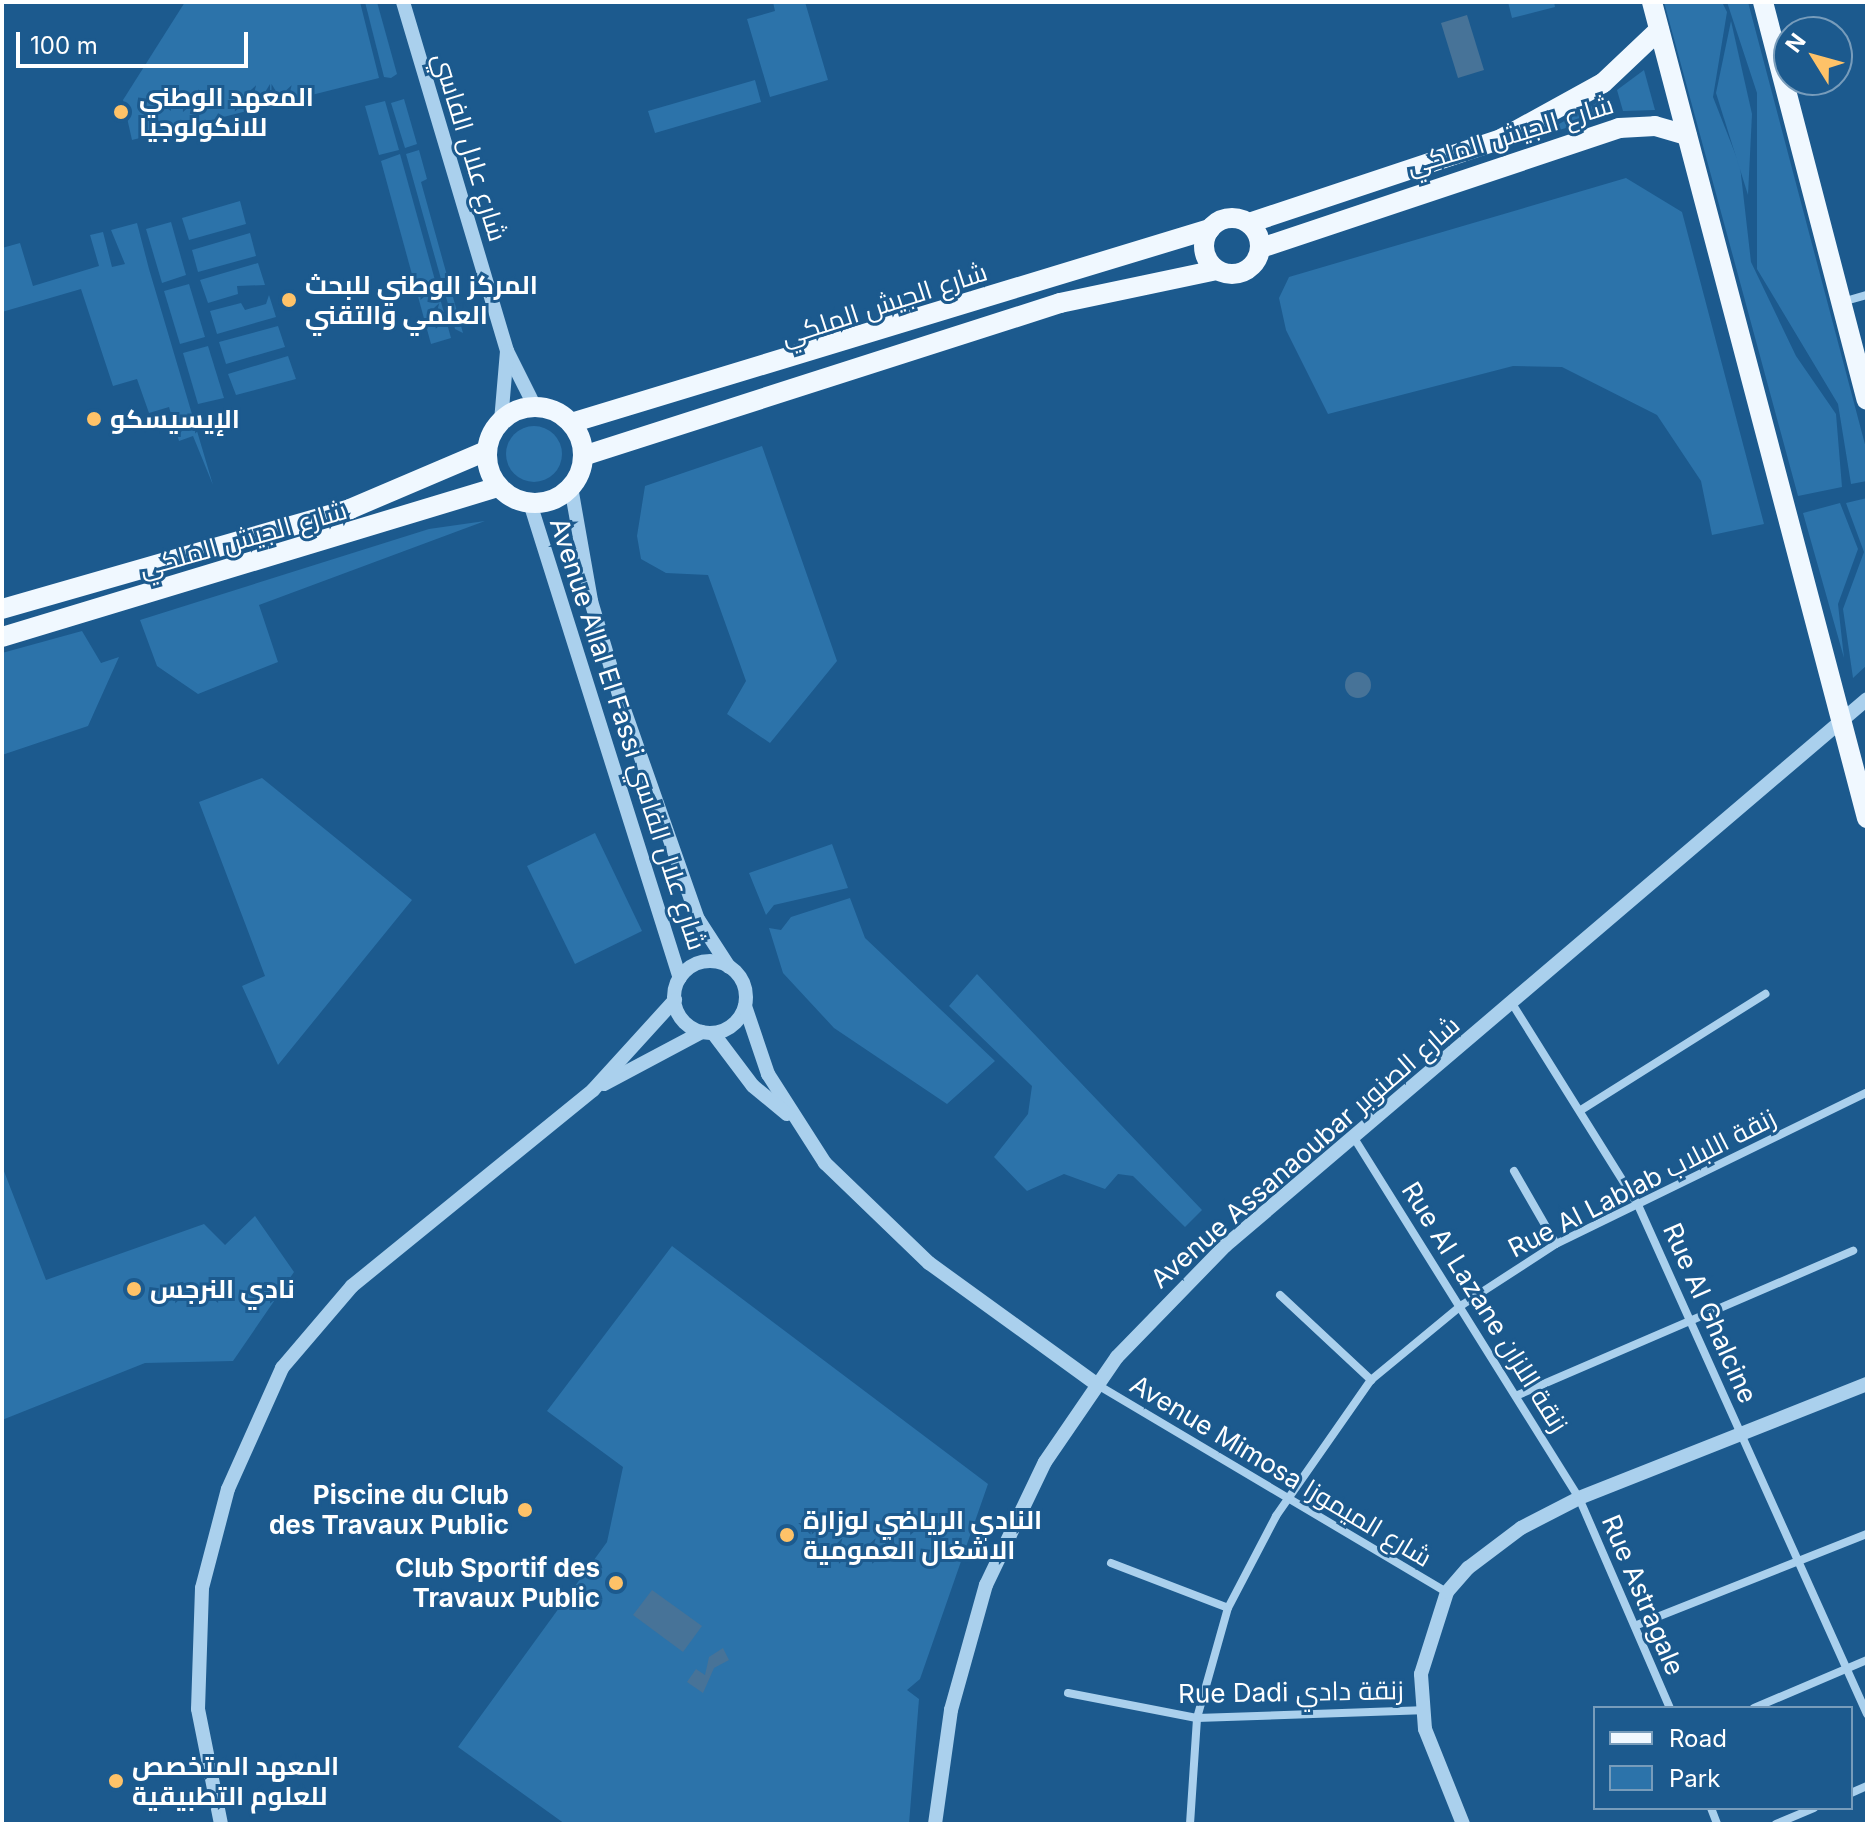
<!DOCTYPE html>
<meta charset="utf-8">
<style>
body{margin:0}
#map{position:relative;width:1869px;height:1826px;overflow:hidden;background:#1c5a8e;font-family:Inter,Cairo,sans-serif}
div>[style]{position:absolute}
[style*='--x']{left:calc(var(--x)*1px);top:calc(var(--y)*1px);width:calc(var(--w)*1px);rotate:calc(var(--a)*1deg)}
.green>*{inset:0;background:#2c73aa}
.round{border-radius:50%}
.water>*{inset:0;background:#477398}
.minor>*{height:8px;margin:-4px;padding:0 4px;transform-origin:4px;border-radius:4px;background:#aad0ed}
.tertiary>*{height:14px;margin:-7px;padding:0 7px;transform-origin:7px;border-radius:7px;background:#aad0ed}
.tertiary>.ring{margin:-7px;padding:0;box-sizing:content-box;background:none;border:14px solid #aad0ed;border-radius:50%}
.primary>*{height:20px;margin:-10px;padding:0 10px;transform-origin:10px;border-radius:10px;background:#f0f8ff}
.primary>.ring{margin:-10px;padding:0;box-sizing:content-box;background:none;border:20px solid #f0f8ff;border-radius:50%}
.dots>*{width:22px;height:22px;translate:-50% -50%;box-sizing:border-box;border:4px solid #1c5a8e;border-radius:50%}
span{translate:-50% -50%;white-space:nowrap;text-align:center;line-height:1.15;-webkit-text-stroke:6px #1c5a8e;paint-order:stroke}
.poi-label{font-size:26px;color:#fff;font-weight:700}
.left{translate:0 -50%;text-align:left}
.right{translate:-100% -50%;text-align:right}
.street-label{font-size:26px;color:#fff}
.frame{position:absolute;inset:0;border:4px solid #fff;pointer-events:none}
.legend{position:absolute;left:1593px;top:1706px;width:260px;height:104px;box-sizing:border-box;background:#1c5a8e;border:2px solid #779cbb;margin:0;padding:10px 14px;list-style:none;font-size:24px;color:#fff}
.legend li{display:flex;align-items:center;gap:16px;height:40px}
.legend b{width:40px;border:2px solid #779cbb}
.north{position:absolute;left:1773px;top:16px;width:80px;height:80px;box-sizing:border-box;background:#1c5a8e;border:2px solid #779cbb;border-radius:50%;rotate:307deg;font-size:22px;font-weight:700;line-height:32px;text-align:center;color:#fff}
.north::after{content:'';display:block;margin:auto;width:28px;height:36px;background:#fec268;clip-path:polygon(50% 0,100% 100%,50% 72%,0 100%)}
.scale{position:absolute;left:16px;top:32px;width:232px;height:36px;box-sizing:border-box;border:4px solid #fff;border-top:0;padding-left:10px;font-size:24px;line-height:28px;white-space:nowrap;color:#fff;-webkit-text-stroke:6px #1c5a8e;paint-order:stroke}
</style>
<div id="map">
<div class="green">
<div style="clip-path:polygon(185px 2px,360px 2px,379px 78px,132px 140px,123px 100px)"></div>
<div style="clip-path:polygon(365px 2px,377px 2px,397px 74px,391px 78px,384px 77px)"></div>
<div style="clip-path:polygon(773px 2px,805px 2px,828px 80px,770px 97px,747px 19px,775px 11px)"></div>
<div style="clip-path:polygon(1508px 2px,1554px 2px,1555px 7px,1512px 18px)"></div>
<div style="clip-path:polygon(1664px 2px,1722px 2px,1727px 12px,1713px 97px,1740px 166px,1751px 262px,1796px 356px,1836px 414px,1842px 487px,1798px 496px)"></div>
<div style="clip-path:polygon(1727px 2px,1748px 2px,1867px 452px,1867px 481px,1851px 484px,1838px 404px,1757px 269px,1757px 93px)"></div>
<div style="clip-path:polygon(1731px 21px,1752px 114px,1748px 195px,1716px 93px)"></div>
<div style="clip-path:polygon(1644px 70px,1655px 110px,1623px 111px,1617px 90px)"></div>
<div style="clip-path:polygon(755px 80px,761px 102px,655px 133px,648px 111px)"></div>
<div style="clip-path:polygon(404px 99px,417px 144px,405px 148px,391px 103px)"></div>
<div style="clip-path:polygon(385px 101px,399px 150px,379px 155px,365px 106px)"></div>
<div style="clip-path:polygon(1600px 101px,1607px 116px,1542px 135px,1543px 133px)"></div>
<div style="clip-path:polygon(419px 150px,427px 179px,421px 182px,463px 333px,455px 329px,406px 154px)"></div>
<div style="clip-path:polygon(400px 154px,451px 338px,431px 344px,381px 161px)"></div>
<div style="clip-path:polygon(1626px 178px,1682px 212px,1764px 524px,1712px 535px,1701px 481px,1657px 415px,1562px 367px,1513px 366px,1328px 414px,1286px 330px,1279px 298px,1289px 277px)"></div>
<div style="clip-path:polygon(240px 201px,246px 224px,189px 240px,182px 218px)"></div>
<div style="clip-path:polygon(171px 222px,186px 275px,162px 283px,146px 229px)"></div>
<div style="clip-path:polygon(137px 223px,149px 269px,213px 485px,193px 436px,179px 441px,169px 407px,149px 413px,137px 379px,113px 386px,81px 289px,2px 312px,2px 248px,20px 243px,33px 286px,99px 266px,90px 235px,103px 232px,112px 267px,125px 264px,111px 230px)"></div>
<div style="clip-path:polygon(250px 233px,256px 256px,198px 272px,192px 250px)"></div>
<div style="clip-path:polygon(258px 263px,265px 285px,237px 286px,238px 294px,208px 303px,200px 280px)"></div>
<div style="clip-path:polygon(189px 284px,205px 337px,180px 344px,164px 291px)"></div>
<div style="clip-path:polygon(269px 295px,276px 317px,217px 334px,210px 311px,241px 303px,245px 310px,266px 304px)"></div>
<div style="clip-path:polygon(278px 326px,285px 347px,226px 364px,219px 342px)"></div>
<div style="clip-path:polygon(208px 346px,224px 398px,198px 404px,183px 353px)"></div>
<div style="clip-path:polygon(288px 356px,296px 379px,236px 395px,228px 374px)"></div>
<div class="round" style="left:506px;top:426px;width:56px;height:56px"></div>
<div style="clip-path:polygon(762px 446px,837px 661px,770px 743px,727px 714px,746px 681px,708px 575px,666px 573px,641px 559px,637px 536px,645px 486px)"></div>
<div style="clip-path:polygon(1867px 498px,1867px 665px,1853px 678px,1843px 609px,1864px 552px,1846px 503px)"></div>
<div style="clip-path:polygon(1840px 503px,1858px 549px,1838px 604px,1844px 658px,1803px 513px)"></div>
<div style="clip-path:polygon(485px 521px,259px 605px,278px 662px,198px 694px,157px 666px,140px 620px,429px 529px)"></div>
<div style="clip-path:polygon(82px 631px,101px 663px,119px 657px,88px 726px,2px 755px,2px 653px)"></div>
<div style="clip-path:polygon(262px 778px,412px 900px,278px 1065px,242px 986px,265px 976px,199px 802px)"></div>
<div style="clip-path:polygon(595px 833px,642px 931px,575px 964px,527px 866px)"></div>
<div style="clip-path:polygon(832px 844px,848px 888px,774px 905px,766px 915px,749px 873px)"></div>
<div style="clip-path:polygon(850px 898px,865px 938px,995px 1061px,947px 1104px,834px 1028px,783px 973px,769px 928px,781px 930px,791px 917px)"></div>
<div style="clip-path:polygon(977px 974px,1202px 1210px,1185px 1227px,1133px 1176px,1118px 1174px,1105px 1189px,1064px 1174px,1027px 1191px,994px 1157px,1028px 1114px,1032px 1086px,949px 1006px)"></div>
<div style="clip-path:polygon(2px 1166px,46px 1280px,204px 1224px,225px 1245px,255px 1216px,294px 1272px,233px 1361px,145px 1363px,2px 1420px)"></div>
<div style="clip-path:polygon(672px 1246px,988px 1484px,920px 1679px,907px 1690px,919px 1699px,909px 1824px,565px 1824px,458px 1747px,607px 1542px,623px 1467px,547px 1411px)"></div>
</div>
<div class="water">
<div style="clip-path:polygon(1467px 15px,1484px 70px,1458px 78px,1441px 23px)"></div>
<div class="round" style="left:1345px;top:672px;width:26px;height:26px"></div>
<div style="clip-path:polygon(652px 1590px,702px 1626px,683px 1652px,633px 1615px)"></div>
<div style="clip-path:polygon(723px 1648px,729px 1660px,714px 1668px,703px 1693px,687px 1682px,696px 1669px,705px 1675px,709px 1657px)"></div>
</div>
<div class="minor">
<div style="--x:1842;--y:302;--w:26;--a:-16"></div>
<div style="--x:1513;--y:1005;--w:236;--a:58"></div>
<div style="--x:1638;--y:1205;--w:558;--a:65.78"></div>
<div style="--x:1581;--y:1110;--w:218;--a:-32.2"></div>
<div style="--x:1354;--y:1138;--w:425;--a:58"></div>
<div style="--x:1579;--y:1498;--w:229;--a:66.6"></div>
<div style="--x:1514;--y:1171;--w:84;--a:60.1"></div>
<div style="--x:1280;--y:1295;--w:125;--a:43"></div>
<div style="--x:1096;--y:1384;--w:408;--a:30.7"></div>
<div style="--x:1518;--y:1395;--w:365;--a:-23.3"></div>
<div style="--x:1111;--y:1563;--w:125;--a:21"></div>
<div style="--x:1637;--y:1625;--w:247;--a:-21.6"></div>
<div style="--x:1068;--y:1693;--w:131;--a:11"></div>
<div style="--x:1197;--y:1718;--w:224;--a:-2"></div>
<div style="--x:1754;--y:1708;--w:123;--a:-23"></div>
<div style="--x:1851;--y:1793;--w:17;--a:-24"></div>
<div style="--x:1711;--y:1808;--w:17;--a:69"></div>
<div style="--x:1190;--y:1824;--w:106;--a:-86.2"></div>
<div style="--x:1197;--y:1718;--w:114;--a:-74.3"></div>
<div style="--x:1228;--y:1608;--w:104;--a:-62.4"></div>
<div style="--x:1276;--y:1516;--w:166;--a:-55.1"></div>
<div style="--x:1371;--y:1380;--w:118;--a:-39.5"></div>
<div style="--x:1462;--y:1305;--w:112;--a:-33"></div>
<div style="--x:1556;--y:1244;--w:346;--a:-26"></div>
<div style="--x:1776;--y:1824;--w:41;--a:-22.8"></div>
</div>
<div class="tertiary">
<div style="--x:403;--y:2;--w:364;--a:73.4"></div>
<div style="--x:507;--y:351;--w:63;--a:63.4"></div>
<div style="--x:501;--y:421;--w:70;--a:-85.1"></div>
<div style="--x:571;--y:487;--w:116;--a:80"></div>
<div style="--x:591;--y:601;--w:101;--a:73.4"></div>
<div style="--x:620;--y:698;--w:234;--a:70.6"></div>
<div style="--x:698;--y:919;--w:57;--a:57.1"></div>
<div style="--x:530;--y:503;--w:498;--a:72.5"></div>
<div class="ring" style="left:674px;top:961px;width:58px;height:58px"></div>
<div style="--x:745;--y:1006;--w:72;--a:71.3"></div>
<div style="--x:768;--y:1074;--w:106;--a:57.4"></div>
<div style="--x:825;--y:1163;--w:144;--a:43.9"></div>
<div style="--x:929;--y:1263;--w:206;--a:35.9"></div>
<div style="--x:713;--y:1033;--w:66;--a:53"></div>
<div style="--x:753;--y:1086;--w:44;--a:39.5"></div>
<div style="--x:604;--y:1084;--w:111;--a:-28"></div>
<div style="--x:221;--y:1824;--w:117;--a:-101.3"></div>
<div style="--x:198;--y:1709;--w:121;--a:-88.1"></div>
<div style="--x:202;--y:1588;--w:102;--a:-75.3"></div>
<div style="--x:228;--y:1489;--w:133;--a:-65.9"></div>
<div style="--x:282;--y:1368;--w:108;--a:-49.5"></div>
<div style="--x:352;--y:1286;--w:311;--a:-39.1"></div>
<div style="--x:593;--y:1090;--w:122;--a:-47.7"></div>
<div style="--x:935;--y:1824;--w:115;--a:-82"></div>
<div style="--x:951;--y:1710;--w:130;--a:-74.4"></div>
<div style="--x:986;--y:1585;--w:136;--a:-64.4"></div>
<div style="--x:1045;--y:1462;--w:127;--a:-55.6"></div>
<div style="--x:1117;--y:1357;--w:155;--a:-45.8"></div>
<div style="--x:1225;--y:1246;--w:843;--a:-40.43"></div>
<div style="--x:1463;--y:1824;--w:102;--a:-111.8"></div>
<div style="--x:1425;--y:1729;--w:55;--a:-94.2"></div>
<div style="--x:1421;--y:1674;--w:86;--a:-72.4"></div>
<div style="--x:1447;--y:1592;--w:32;--a:-49"></div>
<div style="--x:1468;--y:1568;--w:66;--a:-37"></div>
<div style="--x:1521;--y:1528;--w:65;--a:-27.3"></div>
<div style="--x:1579;--y:1498;--w:310;--a:-21.6"></div>
</div>
<div class="primary">
<div style="--x:1652;--y:2;--w:844;--a:75.24"></div>
<div style="--x:1763;--y:2;--w:411;--a:75.4"></div>
<div class="ring" style="left:1204px;top:218px;width:36px;height:36px"></div>
<div style="--x:1249;--y:223;--w:266;--a:-18.4"></div>
<div style="--x:1501;--y:139;--w:116;--a:-28.8"></div>
<div style="--x:1603;--y:83;--w:77;--a:-43.4"></div>
<div style="--x:1261;--y:248;--w:378;--a:-18.5"></div>
<div style="--x:1619;--y:128;--w:36;--a:-3"></div>
<div style="--x:1655;--y:126;--w:33;--a:16"></div>
<div class="ring" style="left:487px;top:407px;width:76px;height:76px"></div>
<div style="--x:571;--y:423;--w:668;--a:-16.89"></div>
<div style="--x:583;--y:456;--w:501;--a:-17.78"></div>
<div style="--x:1060;--y:303;--w:159;--a:-11.9"></div>
<div style="--x:2;--y:609;--w:362;--a:-16"></div>
<div style="--x:350;--y:509;--w:148;--a:-23.1"></div>
<div style="--x:2;--y:637;--w:518;--a:-16.83"></div>
</div>
<div class="dots">
<div style="left:121px;top:112px;background:#fec268"></div>
<div style="left:289px;top:300px;background:#fec268"></div>
<div style="left:94px;top:419px;background:#fec268"></div>
<div style="left:134px;top:1289px;background:#fec268"></div>
<div style="left:525px;top:1510px;background:#fec268"></div>
<div style="left:787px;top:1535px;background:#fec268"></div>
<div style="left:616px;top:1583px;background:#fec268"></div>
<div style="left:116px;top:1781px;background:#fec268"></div>
</div>
<div class="poi-label">
<span class="left" style="left:139px;top:112px">المعهد الوطني<br>للانكولوجيا</span>
<span class="left" style="left:305px;top:300px">المركز الوطني للبحث<br>العلمي والتقني</span>
<span class="left" style="left:110px;top:419px">اﻹيسيسكو</span>
<span class="left" style="left:150px;top:1289px">نادي النرجس</span>
<span class="right" style="left:509px;top:1510px">Piscine du Club<br>des Travaux Public</span>
<span class="left" style="left:803px;top:1535px">النادي الرياضي لوزارة<br>الاشغال العمومية</span>
<span class="right" style="left:600px;top:1583px">Club Sportif des<br>Travaux Public</span>
<span class="left" style="left:132px;top:1781px">المعهد المتخصص<br>للعلوم التطبيقية</span>
</div>
<div class="street-label">
<span style="left:1510px;top:135px;rotate:-17deg">شارع الجيش الملكي</span>
<span style="left:470px;top:147px;rotate:73deg">شارع علال الفاسي</span>
<span style="left:884px;top:304px;rotate:-18deg">شارع الجيش الملكي</span>
<span style="left:243px;top:539px;rotate:-16deg">شارع الجيش الملكي</span>
<span style="left:628px;top:734px;rotate:72deg">Avenue Allal El Fassi شارع علال الفاسي</span>
<span style="left:1305px;top:1152px;rotate:-41deg">Avenue Assanaoubar شارع الصنوبر</span>
<span style="left:1642px;top:1183px;rotate:-27deg">Rue Al Lablab زنقة اللبلاب</span>
<span style="left:1485px;top:1307px;rotate:58deg">Rue Al Lazane زنقة اللزان</span>
<span style="left:1710px;top:1313px;rotate:66deg">Rue Al Ghalcine</span>
<span style="left:1281px;top:1471px;rotate:31deg">Avenue Mimosa شارع الميموزا</span>
<span style="left:1643px;top:1595px;rotate:67deg">Rue Astragale</span>
<span style="left:1291px;top:1692px;rotate:-1deg">Rue Dadi زنقة دادي</span>
</div>
<div class="frame"></div>
<ul class="legend">
<li><b style="height:10px;background:#f0f8ff"></b>Road</li>
<li><b style="height:22px;background:#2c73aa"></b>Park</li>
</ul>
<div class="north">N</div>
<div class="scale">100 m</div>
</div>
